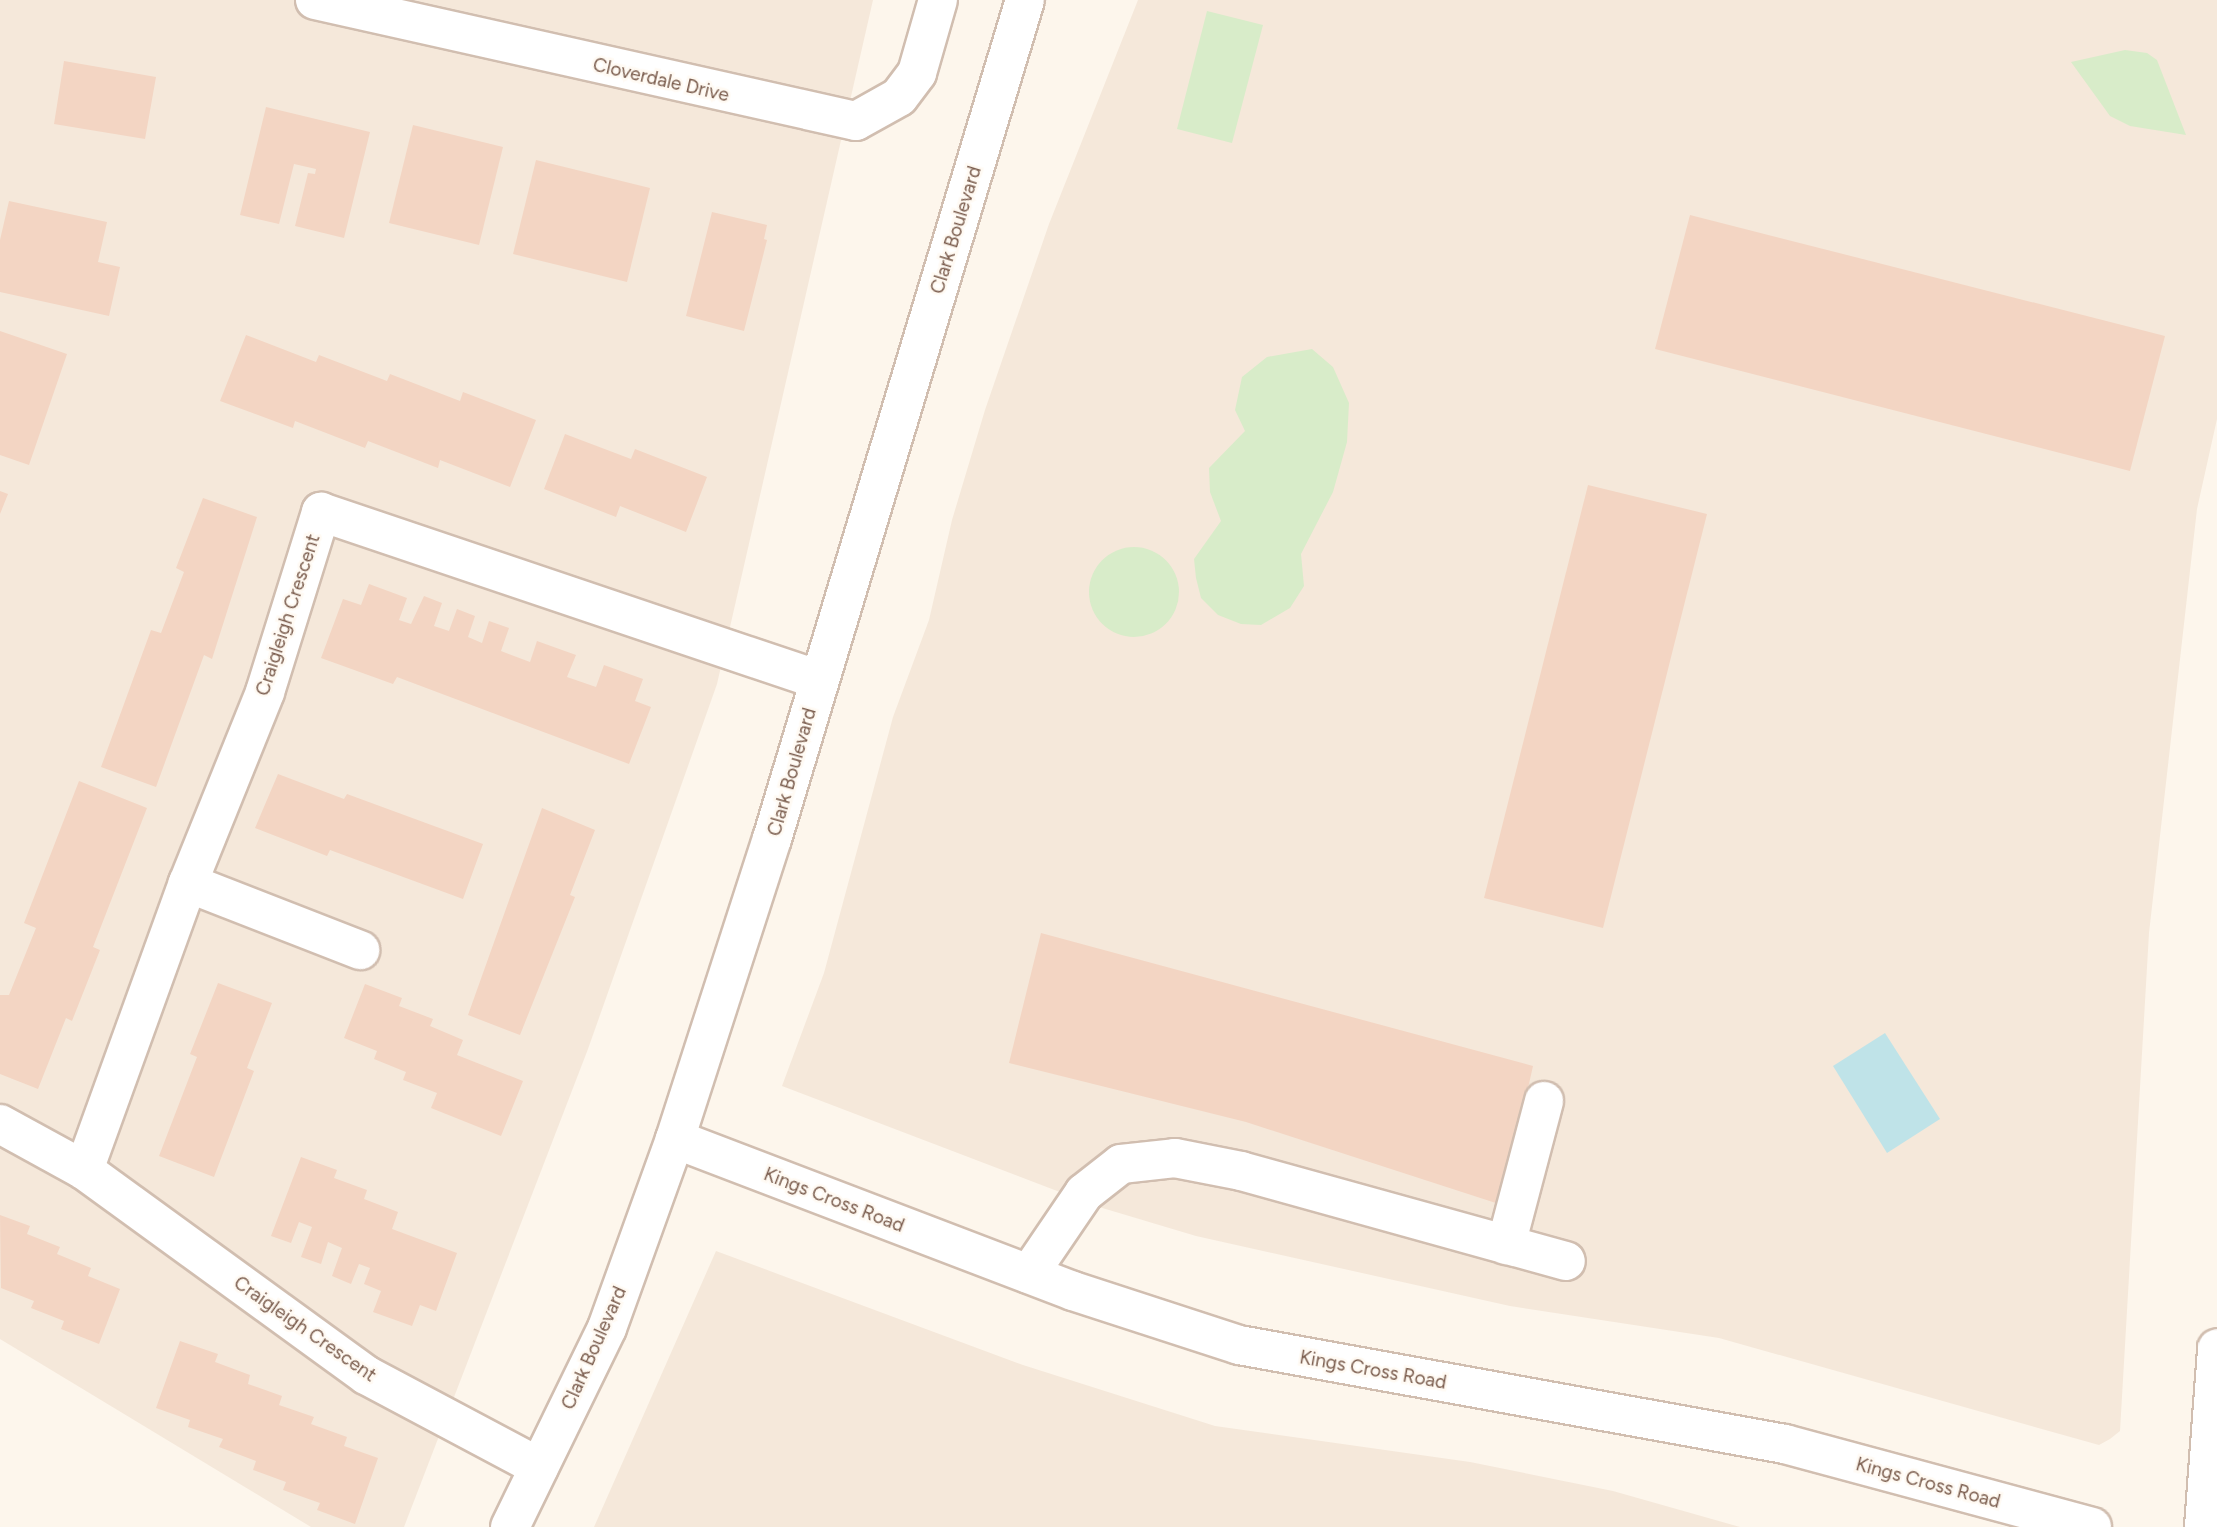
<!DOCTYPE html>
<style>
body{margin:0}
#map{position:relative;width:2217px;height:1527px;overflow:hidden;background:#fdf6ec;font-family:Figtree,sans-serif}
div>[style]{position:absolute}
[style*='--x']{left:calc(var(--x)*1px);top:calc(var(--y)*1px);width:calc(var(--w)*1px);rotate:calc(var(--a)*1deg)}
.residential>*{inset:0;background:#f5e8da}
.green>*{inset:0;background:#d8ecc9}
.round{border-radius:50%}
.water>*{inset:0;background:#bfe3e8}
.building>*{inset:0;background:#f3d5c3}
.roads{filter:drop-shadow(2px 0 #d1beb0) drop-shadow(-2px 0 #d1beb0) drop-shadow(0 2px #d1beb0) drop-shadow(0 -2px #d1beb0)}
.minor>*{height:38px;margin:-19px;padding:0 19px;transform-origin:19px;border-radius:19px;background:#fff}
span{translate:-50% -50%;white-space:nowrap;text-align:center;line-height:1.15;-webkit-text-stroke:5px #fffaf3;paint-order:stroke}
.street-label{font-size:19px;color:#7a5c4d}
</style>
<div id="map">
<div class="residential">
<div style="clip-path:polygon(0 0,873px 0,717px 684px,588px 1049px,404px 1527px,311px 1527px,0 1339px)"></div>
<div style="clip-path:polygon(1138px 0,2217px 0,2217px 419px,2197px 509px,2149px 933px,2120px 1431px,2110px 1439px,2099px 1445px,1719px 1338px,1510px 1306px,1196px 1236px,1099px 1207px,782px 1086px,824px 973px,893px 717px,929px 620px,952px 520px,985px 410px,1049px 224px)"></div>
<div style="clip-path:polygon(716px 1251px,1023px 1365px,1215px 1426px,1470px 1462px,1613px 1491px,1740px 1527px,594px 1527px)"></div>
</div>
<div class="green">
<div style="clip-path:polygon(1207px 11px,1263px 25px,1232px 143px,1177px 129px)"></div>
<div style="clip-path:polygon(2125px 50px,2147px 53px,2157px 60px,2186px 135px,2130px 126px,2110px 116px,2071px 62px)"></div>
<div style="clip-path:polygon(1312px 349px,1333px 367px,1349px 403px,1347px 442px,1333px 492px,1301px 554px,1304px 586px,1290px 608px,1261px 625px,1241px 624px,1218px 615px,1201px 598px,1196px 578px,1194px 559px,1221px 521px,1210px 492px,1209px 468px,1245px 431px,1235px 410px,1242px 377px,1267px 357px)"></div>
<div class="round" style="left:1089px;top:547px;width:90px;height:90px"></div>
</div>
<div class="water">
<div style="clip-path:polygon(1885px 1033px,1940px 1119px,1887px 1153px,1833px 1066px)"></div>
</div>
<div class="building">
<div style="clip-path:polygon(64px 61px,156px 77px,145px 139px,54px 124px)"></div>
<div style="clip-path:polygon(266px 107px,370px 132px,344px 238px,295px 226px,308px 173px,315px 174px,316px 169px,294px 164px,279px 224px,240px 215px)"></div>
<div style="clip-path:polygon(413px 125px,503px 147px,479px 245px,389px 223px)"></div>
<div style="clip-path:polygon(536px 160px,650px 188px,627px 282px,513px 254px)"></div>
<div style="clip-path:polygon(9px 201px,107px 222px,98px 262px,120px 267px,109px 316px,0 292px,0 240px)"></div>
<div style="clip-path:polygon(712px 212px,767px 225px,764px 239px,767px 240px,744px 331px,686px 316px)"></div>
<div style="clip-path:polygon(1690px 215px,2165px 336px,2130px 471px,1655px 349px)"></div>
<div style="clip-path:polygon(0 331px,67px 354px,29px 465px,0 455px)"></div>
<div style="clip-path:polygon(246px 335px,316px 362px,319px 355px,387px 381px,390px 374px,460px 401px,463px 392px,536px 420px,510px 487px,440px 460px,438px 468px,368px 441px,365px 448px,295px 421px,293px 428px,220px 401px)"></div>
<div style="clip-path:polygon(565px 434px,631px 459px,635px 449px,707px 477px,686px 532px,620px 506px,616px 517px,544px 489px)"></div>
<div style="clip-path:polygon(1588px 485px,1707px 514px,1603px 928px,1484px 898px)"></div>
<div style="clip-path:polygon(0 491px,8px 494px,0 514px)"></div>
<div style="clip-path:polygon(203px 498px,257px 517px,212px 659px,204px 655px,156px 787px,101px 767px,151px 630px,161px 633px,184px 572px,176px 568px)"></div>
<div style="clip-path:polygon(369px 584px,407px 598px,399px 620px,411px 624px,424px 596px,442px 603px,434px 626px,449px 631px,457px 609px,475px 616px,468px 637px,482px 643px,489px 621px,509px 628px,501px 651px,530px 662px,537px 641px,576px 655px,567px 677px,596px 687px,604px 665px,643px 679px,635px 701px,651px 707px,629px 764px,397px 677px,393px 684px,321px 658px,343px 599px,361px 605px)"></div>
<div style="clip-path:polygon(278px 774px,344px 799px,347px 794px,483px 844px,463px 899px,330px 850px,327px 856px,255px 828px)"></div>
<div style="clip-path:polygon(79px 781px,147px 808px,93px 947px,100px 950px,72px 1021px,66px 1018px,38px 1089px,0 1074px,0 995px,9px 995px,36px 928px,24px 923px)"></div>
<div style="clip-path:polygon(542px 808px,595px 830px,570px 895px,575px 897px,520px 1035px,468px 1015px)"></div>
<div style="clip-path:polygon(1041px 933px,1533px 1066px,1502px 1205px,1246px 1122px,1009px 1063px)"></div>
<div style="clip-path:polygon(218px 983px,272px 1003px,247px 1068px,254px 1071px,214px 1177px,159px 1156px,197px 1057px,190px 1054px)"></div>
<div style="clip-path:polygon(365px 984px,402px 998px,399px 1006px,433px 1019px,430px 1026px,463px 1040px,457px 1055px,523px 1081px,501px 1136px,431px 1108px,437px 1093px,403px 1080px,406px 1072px,374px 1059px,377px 1051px,344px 1038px)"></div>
<div style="clip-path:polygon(301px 1157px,337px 1170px,334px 1178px,367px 1190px,364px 1199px,398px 1212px,392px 1229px,457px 1253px,436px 1311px,420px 1305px,412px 1326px,373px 1312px,381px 1291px,364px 1284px,370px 1268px,359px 1264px,351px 1284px,332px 1276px,342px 1248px,328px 1242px,321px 1264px,301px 1257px,312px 1227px,299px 1222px,291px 1243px,271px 1236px)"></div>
<div style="clip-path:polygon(0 1215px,30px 1226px,27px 1234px,60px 1247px,57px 1254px,91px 1268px,88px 1276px,120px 1289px,99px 1344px,61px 1329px,64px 1321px,31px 1308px,34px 1301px,1px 1288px)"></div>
<div style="clip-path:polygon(180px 1341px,218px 1354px,215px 1362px,250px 1375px,248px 1384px,282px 1396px,279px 1405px,314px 1417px,311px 1424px,347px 1437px,344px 1446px,378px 1458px,355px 1524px,317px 1510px,320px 1503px,283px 1490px,286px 1482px,253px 1470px,256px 1461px,219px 1447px,223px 1439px,188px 1427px,190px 1420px,156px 1408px)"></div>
</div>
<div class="roads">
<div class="minor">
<div style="--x:315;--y:0;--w:554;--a:12.61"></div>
<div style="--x:856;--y:121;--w:49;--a:-29.2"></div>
<div style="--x:899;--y:97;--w:30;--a:-53"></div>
<div style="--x:917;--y:73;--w:76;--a:-74"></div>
<div style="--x:188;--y:883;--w:185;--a:21.3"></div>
<div style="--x:0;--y:1124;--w:96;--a:28.7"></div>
<div style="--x:84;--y:1170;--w:349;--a:36"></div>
<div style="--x:366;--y:1375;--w:196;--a:28"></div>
<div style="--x:675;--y:1139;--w:426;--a:20.9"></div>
<div style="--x:1073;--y:1291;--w:175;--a:18"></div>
<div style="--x:1239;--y:1345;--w:555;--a:10.28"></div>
<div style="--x:1785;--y:1444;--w:318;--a:15.1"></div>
<div style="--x:84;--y:1170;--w:305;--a:-70.1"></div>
<div style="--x:188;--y:883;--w:206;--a:-68"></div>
<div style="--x:265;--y:692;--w:189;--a:-72.7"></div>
<div style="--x:321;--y:512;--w:526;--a:18.64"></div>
<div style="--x:1506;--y:1245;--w:149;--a:-75.2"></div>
<div style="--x:1029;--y:1274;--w:98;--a:-55.8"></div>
<div style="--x:1084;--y:1193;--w:47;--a:-38.1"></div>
<div style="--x:1121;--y:1164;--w:54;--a:-6.3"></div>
<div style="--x:1175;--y:1158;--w:67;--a:11.1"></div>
<div style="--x:1241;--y:1171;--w:337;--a:15.5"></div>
<div style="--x:510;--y:1527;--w:221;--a:-64"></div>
<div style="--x:607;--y:1328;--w:201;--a:-70.2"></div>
<div style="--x:675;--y:1139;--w:315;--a:-72.1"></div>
<div style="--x:772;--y:839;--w:876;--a:-73.22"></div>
<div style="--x:2204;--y:1527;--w:179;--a:-85.8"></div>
</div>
</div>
<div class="street-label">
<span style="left:661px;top:80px;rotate:13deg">Cloverdale Drive</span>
<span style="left:956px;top:230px;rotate:-73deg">Clark Boulevard</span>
<span style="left:288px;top:615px;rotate:-72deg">Craigleigh Crescent</span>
<span style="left:792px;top:772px;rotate:-74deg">Clark Boulevard</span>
<span style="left:834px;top:1200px;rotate:21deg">Kings Cross Road</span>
<span style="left:305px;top:1329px;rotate:35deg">Craigleigh Crescent</span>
<span style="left:594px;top:1348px;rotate:-66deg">Clark Boulevard</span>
<span style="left:1373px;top:1370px;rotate:10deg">Kings Cross Road</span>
<span style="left:1928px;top:1483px;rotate:15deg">Kings Cross Road</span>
</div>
</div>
